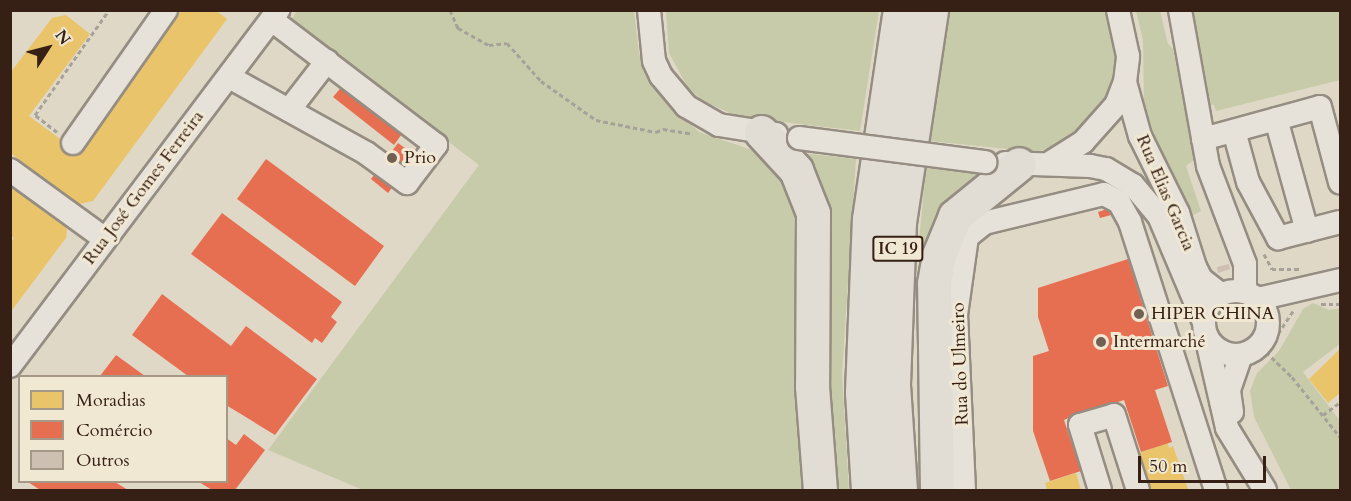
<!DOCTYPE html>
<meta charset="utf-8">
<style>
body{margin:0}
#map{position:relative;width:1351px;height:501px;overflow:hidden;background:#e0d8c6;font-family:Cardo,serif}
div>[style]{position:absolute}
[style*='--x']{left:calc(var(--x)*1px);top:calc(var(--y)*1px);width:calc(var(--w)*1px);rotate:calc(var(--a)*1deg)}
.green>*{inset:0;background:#c7cbaa}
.homes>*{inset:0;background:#e9c46a}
.shops>*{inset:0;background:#e76f51}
.building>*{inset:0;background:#cdbfb1}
.path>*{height:3px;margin-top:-1.5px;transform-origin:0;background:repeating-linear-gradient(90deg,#a6a199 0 4.5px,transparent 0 7.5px)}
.roads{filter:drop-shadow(2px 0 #958d82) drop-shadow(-2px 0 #958d82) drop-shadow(0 2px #958d82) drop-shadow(0 -2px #958d82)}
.minor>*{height:22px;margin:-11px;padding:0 11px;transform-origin:11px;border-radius:11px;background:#e6e2da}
.minor>.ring{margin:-11px;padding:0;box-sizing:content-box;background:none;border:22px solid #e6e2da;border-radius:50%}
.highway>*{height:33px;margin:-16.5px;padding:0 16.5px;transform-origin:16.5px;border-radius:16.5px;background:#e2ddd4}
.bridges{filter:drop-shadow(2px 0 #958d82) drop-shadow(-2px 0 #958d82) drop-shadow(0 2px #958d82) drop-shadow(0 -2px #958d82)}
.minor-bridge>*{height:22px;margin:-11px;padding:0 11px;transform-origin:11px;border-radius:11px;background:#e6e2da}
.dots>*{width:16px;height:16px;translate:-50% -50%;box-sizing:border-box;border:3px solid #f1e8d3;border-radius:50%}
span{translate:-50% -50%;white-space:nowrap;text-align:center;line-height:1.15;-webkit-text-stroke:6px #f1e8d3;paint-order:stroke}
.shield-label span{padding:2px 4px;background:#f1e8d3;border:2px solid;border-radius:4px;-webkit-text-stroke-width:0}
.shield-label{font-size:16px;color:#362015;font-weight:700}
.poi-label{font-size:18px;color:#362015}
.left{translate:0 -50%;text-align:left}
.street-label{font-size:18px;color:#362015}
.frame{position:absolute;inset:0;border:12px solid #362015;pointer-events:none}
.legend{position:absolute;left:18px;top:375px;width:210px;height:108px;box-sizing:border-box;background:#f1e8d3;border:2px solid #a69887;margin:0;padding:8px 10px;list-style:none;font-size:18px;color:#362015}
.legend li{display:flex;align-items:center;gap:12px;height:30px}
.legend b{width:30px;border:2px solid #a69887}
.north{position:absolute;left:18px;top:18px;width:60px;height:60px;-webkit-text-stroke:4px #f1e8d3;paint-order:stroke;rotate:54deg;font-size:16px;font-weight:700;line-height:24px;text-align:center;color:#362015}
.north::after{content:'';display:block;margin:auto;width:21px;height:27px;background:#362015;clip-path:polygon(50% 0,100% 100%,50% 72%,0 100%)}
.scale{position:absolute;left:1138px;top:456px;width:128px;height:27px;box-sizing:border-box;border:3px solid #362015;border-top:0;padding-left:8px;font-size:18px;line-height:21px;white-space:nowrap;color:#362015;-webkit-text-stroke:4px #f1e8d3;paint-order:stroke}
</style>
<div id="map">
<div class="green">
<div style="clip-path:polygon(297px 11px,634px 11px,639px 53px,660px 96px,699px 132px,752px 150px,770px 160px,796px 202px,806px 490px,363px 490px,268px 450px,479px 165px,290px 21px)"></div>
<div style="clip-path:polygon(666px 11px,879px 11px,860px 131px,739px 117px,703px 101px,688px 88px,669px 53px)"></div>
<div style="clip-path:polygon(950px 11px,1104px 11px,1114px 40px,1114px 66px,1111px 85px,1093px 118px,1076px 134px,1051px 148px,1035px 152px,930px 141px)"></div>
<div style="clip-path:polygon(1136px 11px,1160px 11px,1168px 44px,1173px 49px,1194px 160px,1186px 166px,1201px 211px,1192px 216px,1162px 159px,1144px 104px,1143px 40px)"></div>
<div style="clip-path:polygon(1184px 11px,1340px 11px,1340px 80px,1216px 111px,1214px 105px,1204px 104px)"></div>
<div style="clip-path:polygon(802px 153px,856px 159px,842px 374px,849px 490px,833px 490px,823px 195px)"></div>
<div style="clip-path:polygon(926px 168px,983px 175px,928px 261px,917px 262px)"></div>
<div style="clip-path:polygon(1313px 303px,1329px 310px,1340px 308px,1340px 344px,1303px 372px,1340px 421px,1340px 490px,1291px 490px,1254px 417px,1250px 391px,1257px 373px,1279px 351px,1303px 309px)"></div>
</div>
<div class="homes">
<div style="clip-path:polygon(182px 10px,215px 10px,227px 19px,93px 201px,79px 204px,10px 153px,10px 73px,52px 18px,66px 15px,90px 34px,29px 116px,78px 152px)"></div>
<div style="clip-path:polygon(10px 184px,65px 224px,67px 230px,66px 238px,10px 313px,10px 243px,14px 238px,10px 235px)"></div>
<div style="clip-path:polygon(1340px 349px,1340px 393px,1328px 403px,1309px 379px)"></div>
<div style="clip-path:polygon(1168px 443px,1169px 448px,1173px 446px,1188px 489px,1148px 490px,1136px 454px)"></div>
<div style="clip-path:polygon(1076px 473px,1081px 490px,1047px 490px,1045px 483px)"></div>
</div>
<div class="shops">
<div style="clip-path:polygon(344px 84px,404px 131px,394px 145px,333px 97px)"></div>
<div style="clip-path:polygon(398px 143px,416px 156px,388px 193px,371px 179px)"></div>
<div style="clip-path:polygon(266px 159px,384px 246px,355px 286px,237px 199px)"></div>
<div style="clip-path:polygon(1110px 208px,1111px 215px,1100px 218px,1098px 212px)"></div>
<div style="clip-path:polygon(222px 213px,342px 302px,331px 317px,337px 322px,322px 343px,315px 338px,312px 343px,191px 254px)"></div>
<div style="clip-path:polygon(1128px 259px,1168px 386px,1155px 390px,1172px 442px,1141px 452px,1124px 400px,1071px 417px,1064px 420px,1081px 471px,1050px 481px,1033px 431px,1033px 356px,1049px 351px,1038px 317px,1038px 288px)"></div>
<div style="clip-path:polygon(162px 294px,231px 346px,246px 326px,317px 379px,275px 435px,226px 405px,226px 376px,188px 376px,132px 335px)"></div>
<div style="clip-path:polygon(116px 355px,145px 376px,100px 376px)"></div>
<div style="clip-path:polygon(244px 434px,265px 450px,235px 490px,212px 490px,199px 482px,226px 482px,226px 438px,236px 445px)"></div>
<div style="clip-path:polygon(28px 482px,115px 482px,128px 490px,40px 490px)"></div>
</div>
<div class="building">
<div style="clip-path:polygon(1229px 264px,1230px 269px,1218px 273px,1217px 267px)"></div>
</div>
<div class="path">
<div style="--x:450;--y:10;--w:20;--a:66"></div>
<div style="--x:458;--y:28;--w:35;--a:29"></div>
<div style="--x:489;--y:45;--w:18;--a:-6"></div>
<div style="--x:507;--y:43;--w:51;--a:48.2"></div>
<div style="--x:541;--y:81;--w:67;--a:35.3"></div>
<div style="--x:596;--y:120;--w:61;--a:11.3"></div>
<div style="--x:656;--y:132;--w:8;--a:-23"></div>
<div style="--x:663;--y:129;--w:30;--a:9"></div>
<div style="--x:57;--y:132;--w:28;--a:-142"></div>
<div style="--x:35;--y:115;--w:128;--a:-54.8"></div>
<div style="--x:1264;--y:254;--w:17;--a:62"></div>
<div style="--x:1272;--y:269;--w:29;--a:0"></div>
<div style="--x:1321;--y:304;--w:19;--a:0"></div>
<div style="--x:1293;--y:311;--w:49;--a:123.4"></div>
<div style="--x:1266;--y:352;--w:36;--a:44"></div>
<div style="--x:1292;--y:377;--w:77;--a:51.3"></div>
<div style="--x:1323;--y:415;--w:21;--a:-37"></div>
</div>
<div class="roads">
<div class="minor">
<div style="--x:649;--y:10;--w:51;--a:84.4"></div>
<div style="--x:654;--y:61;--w:17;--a:65"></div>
<div style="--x:661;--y:76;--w:39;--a:50"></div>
<div style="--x:686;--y:106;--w:38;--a:30"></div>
<div style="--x:719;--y:125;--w:58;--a:9"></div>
<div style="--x:1180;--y:10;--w:158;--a:79.8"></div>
<div style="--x:1208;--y:166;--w:105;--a:69.3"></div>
<div style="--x:1245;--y:264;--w:28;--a:90"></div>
<div style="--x:229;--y:77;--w:157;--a:29"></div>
<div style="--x:366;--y:153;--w:51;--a:36.2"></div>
<div style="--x:407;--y:183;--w:48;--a:-52.7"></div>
<div style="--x:436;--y:145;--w:206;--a:-142.7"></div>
<div style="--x:1125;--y:82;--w:56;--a:74.5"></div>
<div style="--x:1140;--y:136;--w:86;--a:63.7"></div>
<div style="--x:1178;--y:213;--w:57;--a:72.5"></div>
<div style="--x:1195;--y:267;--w:13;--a:63"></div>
<div style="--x:1201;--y:279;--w:24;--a:38"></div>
<div style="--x:289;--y:110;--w:62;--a:-52.2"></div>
<div style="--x:1276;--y:119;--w:116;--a:74.5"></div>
<div style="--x:1234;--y:131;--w:53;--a:74.6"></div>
<div style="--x:1248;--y:182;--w:64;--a:61.8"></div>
<div style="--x:1278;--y:238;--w:64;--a:-14.5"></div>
<div style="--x:1203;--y:139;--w:121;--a:-15.3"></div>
<div style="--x:1320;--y:107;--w:78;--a:75.1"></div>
<div style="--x:73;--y:143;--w:162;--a:-55"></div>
<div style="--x:1051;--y:162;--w:38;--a:-32"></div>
<div style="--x:1083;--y:142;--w:50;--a:-48.3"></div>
<div style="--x:1116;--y:105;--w:25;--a:-69"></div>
<div style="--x:1125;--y:82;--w:26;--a:-83"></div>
<div style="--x:1128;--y:56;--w:47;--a:-102.3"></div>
<div style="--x:1005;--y:163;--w:85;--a:2"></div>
<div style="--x:1090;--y:166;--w:16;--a:11"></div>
<div style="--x:1106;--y:169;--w:31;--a:31"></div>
<div style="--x:1133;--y:185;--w:40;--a:50"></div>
<div style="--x:1159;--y:216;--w:113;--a:67.1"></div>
<div style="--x:10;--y:170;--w:117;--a:36"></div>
<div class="ring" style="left:1204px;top:291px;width:42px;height:42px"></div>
<div style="--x:1258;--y:299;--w:84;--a:-13"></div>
<div style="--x:1206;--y:336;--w:94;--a:77.1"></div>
<div style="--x:1227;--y:428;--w:73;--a:58.5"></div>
<div style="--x:10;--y:366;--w:446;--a:-53"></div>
<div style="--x:1232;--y:412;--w:22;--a:-98"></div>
<div style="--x:1229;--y:390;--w:37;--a:-71"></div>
<div style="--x:964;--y:490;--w:175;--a:-92.6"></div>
<div style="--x:956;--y:315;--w:79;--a:-82"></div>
<div style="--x:967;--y:237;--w:22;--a:-39"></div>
<div style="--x:984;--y:223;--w:123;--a:-13.6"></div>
<div style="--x:1104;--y:194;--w:17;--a:28"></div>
<div style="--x:1119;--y:202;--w:23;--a:61"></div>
<div style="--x:1130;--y:222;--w:281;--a:72.2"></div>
<div style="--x:1100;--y:490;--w:68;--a:-107.1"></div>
<div style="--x:1080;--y:425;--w:35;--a:-16"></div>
<div style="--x:1114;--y:415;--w:79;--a:72.3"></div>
</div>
<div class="highway">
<div style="--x:761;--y:132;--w:52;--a:47.4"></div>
<div style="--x:796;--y:170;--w:46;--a:68.4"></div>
<div style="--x:813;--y:213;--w:173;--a:90.3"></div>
<div style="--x:812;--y:386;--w:104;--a:85.6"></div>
<div style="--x:868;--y:490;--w:98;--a:-93.5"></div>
<div style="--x:862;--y:392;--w:173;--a:-87.7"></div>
<div style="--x:869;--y:219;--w:211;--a:-81.6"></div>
<div style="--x:900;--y:490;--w:106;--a:-93.8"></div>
<div style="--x:893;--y:384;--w:162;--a:-87.9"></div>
<div style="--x:899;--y:222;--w:214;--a:-81.4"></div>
<div style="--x:937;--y:490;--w:207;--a:-90.8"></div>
<div style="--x:934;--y:283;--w:28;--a:-80"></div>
<div style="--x:939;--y:255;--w:42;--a:-67.7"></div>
<div style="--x:955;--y:216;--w:82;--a:-39.1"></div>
</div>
</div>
<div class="bridges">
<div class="minor-bridge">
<div style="--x:799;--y:138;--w:188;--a:7.4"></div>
</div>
</div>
<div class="dots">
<div style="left:392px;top:158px;background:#726053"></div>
<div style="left:1139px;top:314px;background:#726053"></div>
<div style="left:1101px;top:342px;background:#726053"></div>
</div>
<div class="shield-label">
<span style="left:898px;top:249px">IC 19</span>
</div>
<div class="poi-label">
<span class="left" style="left:404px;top:158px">Prio</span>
<span class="left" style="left:1151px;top:314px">HIPER CHINA</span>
<span class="left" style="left:1113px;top:342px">Intermarché</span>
</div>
<div class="street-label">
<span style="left:144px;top:188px;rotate:-53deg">Rua José Gomes Ferreira</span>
<span style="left:1165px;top:193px;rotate:67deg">Rua Elias Garcia</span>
<span style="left:961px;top:364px;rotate:-92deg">Rua do Ulmeiro</span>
</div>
<div class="frame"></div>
<ul class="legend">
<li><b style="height:16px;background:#e9c46a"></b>Moradias</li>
<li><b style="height:16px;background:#e76f51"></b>Comércio</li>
<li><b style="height:16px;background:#cdbfb1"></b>Outros</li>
</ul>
<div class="north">N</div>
<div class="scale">50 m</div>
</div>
